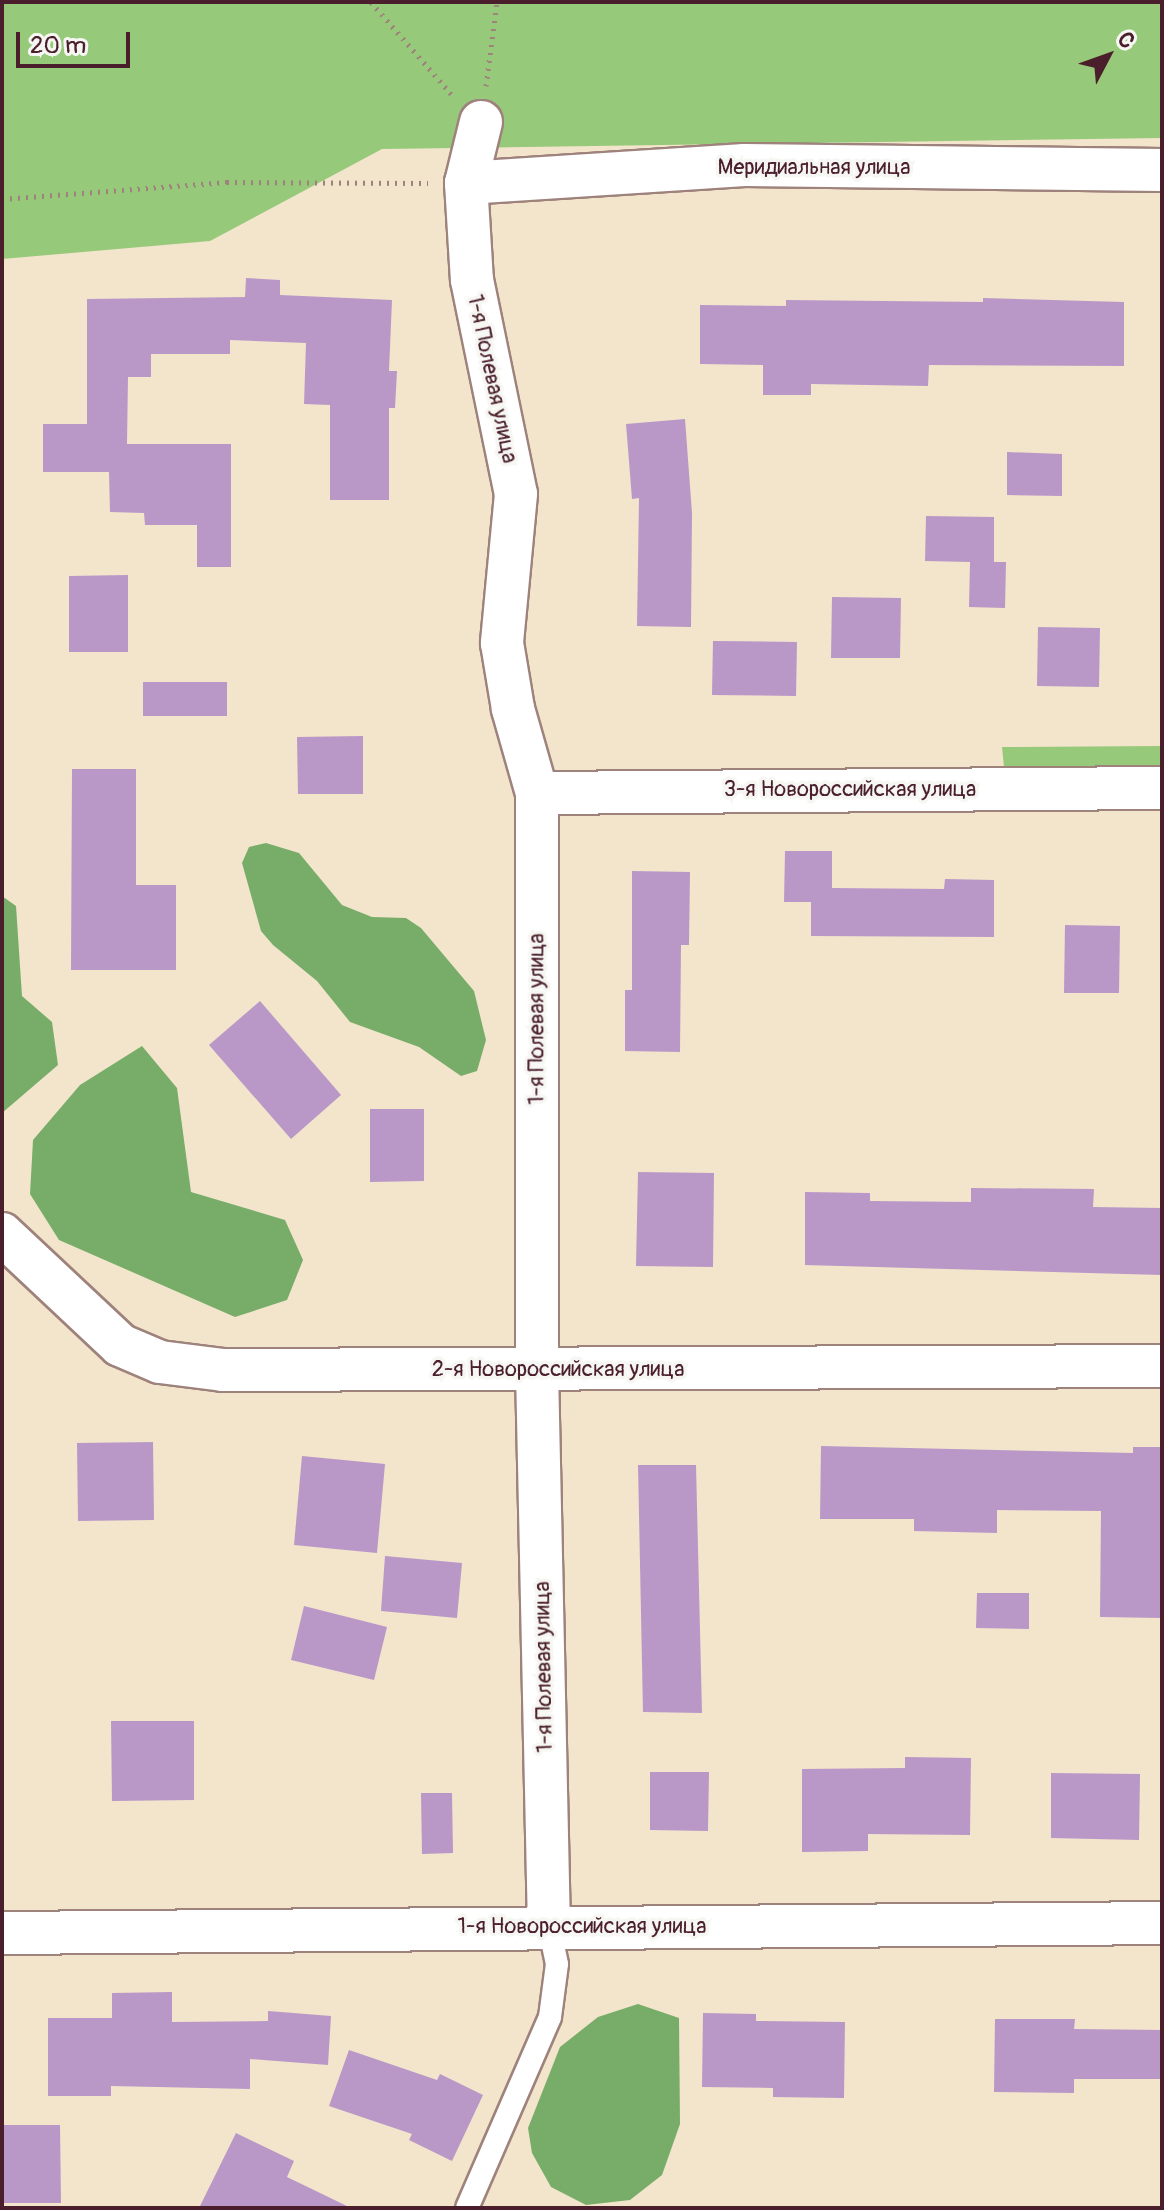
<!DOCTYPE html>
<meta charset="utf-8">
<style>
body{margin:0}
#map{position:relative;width:1164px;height:2210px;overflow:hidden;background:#f3e4cc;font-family:Pangolin,sans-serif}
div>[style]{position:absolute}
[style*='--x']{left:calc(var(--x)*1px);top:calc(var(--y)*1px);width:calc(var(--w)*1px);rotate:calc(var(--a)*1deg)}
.green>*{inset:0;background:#96c979}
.forest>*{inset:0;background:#78ad69}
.building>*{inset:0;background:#b998c7}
.path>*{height:5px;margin-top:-2.5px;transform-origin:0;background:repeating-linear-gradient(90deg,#9e827c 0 2px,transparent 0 8px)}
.roads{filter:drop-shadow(2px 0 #9e827c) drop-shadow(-2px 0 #9e827c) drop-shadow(0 2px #9e827c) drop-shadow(0 -2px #9e827c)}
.lane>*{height:22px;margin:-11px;padding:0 11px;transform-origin:11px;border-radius:11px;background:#fff}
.street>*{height:42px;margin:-21px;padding:0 21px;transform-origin:21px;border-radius:21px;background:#fff}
span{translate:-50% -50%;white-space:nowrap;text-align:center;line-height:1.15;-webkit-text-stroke:7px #f6f6f2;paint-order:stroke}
.street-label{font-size:22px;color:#4a1f2b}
.frame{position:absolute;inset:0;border:4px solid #4a1f2b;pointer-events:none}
.north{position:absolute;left:1068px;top:16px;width:80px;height:80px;-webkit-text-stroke:6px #f6f6f2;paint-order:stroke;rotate:49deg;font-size:22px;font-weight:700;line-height:32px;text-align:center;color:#4a1f2b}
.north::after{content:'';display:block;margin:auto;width:28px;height:36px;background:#4a1f2b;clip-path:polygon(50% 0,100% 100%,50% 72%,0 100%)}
.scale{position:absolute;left:16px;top:32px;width:114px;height:36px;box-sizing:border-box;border:4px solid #4a1f2b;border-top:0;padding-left:10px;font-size:24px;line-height:28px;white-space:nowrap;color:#4a1f2b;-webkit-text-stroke:6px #f6f6f2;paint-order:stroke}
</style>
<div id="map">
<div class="green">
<div style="clip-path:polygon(2px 2px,1162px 2px,1162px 138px,382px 149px,210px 241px,2px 259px)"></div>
<div style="clip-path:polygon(1162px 746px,1162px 776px,1005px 777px,1002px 747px)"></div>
</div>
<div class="forest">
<div style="clip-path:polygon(266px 843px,299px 853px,342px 905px,372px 917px,406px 918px,421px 928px,474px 991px,486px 1040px,477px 1071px,461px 1076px,419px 1047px,350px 1022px,317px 981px,273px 945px,261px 931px,242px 863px,249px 847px)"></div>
<div style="clip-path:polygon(2px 896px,16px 906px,22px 996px,52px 1022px,58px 1065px,2px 1113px)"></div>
<div style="clip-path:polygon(142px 1046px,177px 1088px,191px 1192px,285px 1220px,303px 1260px,287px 1300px,235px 1317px,59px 1240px,30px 1194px,33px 1140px,80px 1085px)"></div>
<div style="clip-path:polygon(638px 2004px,679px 2018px,680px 2124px,662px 2175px,630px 2200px,586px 2205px,551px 2187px,532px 2153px,528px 2128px,560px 2047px,598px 2017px)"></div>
</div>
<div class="building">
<div style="clip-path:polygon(246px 278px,280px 280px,280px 295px,392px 300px,389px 371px,397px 371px,395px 408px,389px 408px,389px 500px,330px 500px,330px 405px,304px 404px,306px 343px,230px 340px,230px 354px,151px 354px,151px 377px,128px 377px,127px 444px,231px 444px,231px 567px,197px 567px,197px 525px,145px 525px,144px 513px,110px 512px,109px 472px,43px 472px,43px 424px,87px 424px,87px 299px,245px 297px)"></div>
<div style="clip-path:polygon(983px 298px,1124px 302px,1124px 366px,929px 365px,928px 386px,811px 384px,811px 395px,763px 395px,763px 365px,700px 364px,700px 305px,786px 306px,786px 300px,983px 302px)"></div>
<div style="clip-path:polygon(685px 419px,692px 513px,691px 627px,637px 626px,639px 498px,632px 499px,626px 424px)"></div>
<div style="clip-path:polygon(1007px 452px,1062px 454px,1062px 496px,1007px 495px)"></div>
<div style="clip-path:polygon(926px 516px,994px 517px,994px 562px,1006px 562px,1005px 608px,969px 607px,970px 562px,925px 561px)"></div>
<div style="clip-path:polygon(128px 575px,128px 652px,69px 652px,69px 576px)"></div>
<div style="clip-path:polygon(832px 597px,901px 598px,900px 658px,831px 658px)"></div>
<div style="clip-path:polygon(1038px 627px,1100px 628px,1099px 687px,1037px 686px)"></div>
<div style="clip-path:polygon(713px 641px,797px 642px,796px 696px,712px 695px)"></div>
<div style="clip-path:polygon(143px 682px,227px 682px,227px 716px,143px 716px)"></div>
<div style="clip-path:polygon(363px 736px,363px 794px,298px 794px,297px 737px)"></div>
<div style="clip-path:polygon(72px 769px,136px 769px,136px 885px,176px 885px,176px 970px,71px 970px)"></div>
<div style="clip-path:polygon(785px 851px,832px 851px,832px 888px,944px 889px,945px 879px,994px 880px,994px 937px,811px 936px,811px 902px,784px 902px)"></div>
<div style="clip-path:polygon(632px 871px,690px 872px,689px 945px,681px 945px,680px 1052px,625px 1051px,625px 990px,632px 990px)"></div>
<div style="clip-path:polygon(1065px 925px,1120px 926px,1119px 993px,1064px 993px)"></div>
<div style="clip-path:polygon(260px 1001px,341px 1095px,291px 1139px,209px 1045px)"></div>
<div style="clip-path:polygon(370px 1109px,424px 1109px,424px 1181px,370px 1182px)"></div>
<div style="clip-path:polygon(638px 1172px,714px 1173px,713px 1267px,636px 1266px)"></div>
<div style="clip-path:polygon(971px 1188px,1094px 1189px,1093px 1207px,1162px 1208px,1162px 1275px,805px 1265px,805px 1192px,870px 1193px,870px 1201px,971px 1202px)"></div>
<div style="clip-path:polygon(153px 1442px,154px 1520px,78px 1521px,77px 1443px)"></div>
<div style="clip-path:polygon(821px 1446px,1133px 1453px,1133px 1447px,1162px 1447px,1162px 1618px,1100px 1617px,1101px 1511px,997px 1510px,997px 1533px,914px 1531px,914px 1519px,820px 1519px)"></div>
<div style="clip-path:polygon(302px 1456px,385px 1464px,377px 1553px,294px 1545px)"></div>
<div style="clip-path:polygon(638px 1465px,696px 1465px,702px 1713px,643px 1712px)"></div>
<div style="clip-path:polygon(385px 1556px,462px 1563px,457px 1618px,381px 1611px)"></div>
<div style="clip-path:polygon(977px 1593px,1029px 1593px,1029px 1629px,976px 1628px)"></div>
<div style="clip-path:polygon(304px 1606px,387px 1627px,374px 1680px,291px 1660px)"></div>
<div style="clip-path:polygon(111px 1721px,194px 1721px,194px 1800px,112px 1801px)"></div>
<div style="clip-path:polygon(905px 1757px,971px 1758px,970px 1835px,868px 1834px,868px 1851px,802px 1852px,802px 1769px,905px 1768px)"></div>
<div style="clip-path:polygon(650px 1772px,709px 1772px,708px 1831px,650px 1830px)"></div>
<div style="clip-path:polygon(1051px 1773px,1140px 1774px,1139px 1840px,1051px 1838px)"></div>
<div style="clip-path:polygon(421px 1793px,452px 1793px,453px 1853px,422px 1854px)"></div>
<div style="clip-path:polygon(172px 1992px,172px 2022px,268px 2021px,268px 2011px,331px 2016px,328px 2065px,250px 2059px,250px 2089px,111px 2086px,111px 2096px,48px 2096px,48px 2018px,112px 2018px,112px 1993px)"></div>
<div style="clip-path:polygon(703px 2013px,756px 2014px,756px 2021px,845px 2022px,844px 2098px,773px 2097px,773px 2088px,702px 2087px)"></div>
<div style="clip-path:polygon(995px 2019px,1075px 2019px,1074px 2029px,1162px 2030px,1162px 2079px,1074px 2079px,1074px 2093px,994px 2092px)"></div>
<div style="clip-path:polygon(349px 2050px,437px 2080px,440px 2074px,483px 2095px,452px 2161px,409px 2140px,412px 2134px,329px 2106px)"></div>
<div style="clip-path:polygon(2px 2125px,60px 2125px,61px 2203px,2px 2203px)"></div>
<div style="clip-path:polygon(236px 2133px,294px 2161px,287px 2177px,351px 2208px,199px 2208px)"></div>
</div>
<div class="path">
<div style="--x:371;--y:2;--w:126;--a:48.9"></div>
<div style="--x:486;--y:86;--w:85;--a:-82.5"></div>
<div style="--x:2;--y:199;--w:226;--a:-4.3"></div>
<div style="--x:227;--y:182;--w:201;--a:0.3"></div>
</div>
<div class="roads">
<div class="lane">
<div style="--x:467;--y:2208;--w:208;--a:-66.5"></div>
<div style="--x:550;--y:2017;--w:53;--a:-82.5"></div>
<div style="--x:557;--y:1964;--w:38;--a:-102"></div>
</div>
<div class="street">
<div style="--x:481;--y:122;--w:63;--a:103.8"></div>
<div style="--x:466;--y:183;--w:97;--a:86.5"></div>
<div style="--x:472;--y:280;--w:218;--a:78.4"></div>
<div style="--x:516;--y:494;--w:150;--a:95.4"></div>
<div style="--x:502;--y:643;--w:67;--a:80.5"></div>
<div style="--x:513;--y:709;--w:87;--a:74.1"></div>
<div style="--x:537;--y:793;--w:577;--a:90"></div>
<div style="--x:537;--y:1370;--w:557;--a:88.77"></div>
<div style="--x:466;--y:183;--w:279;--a:-3.7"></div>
<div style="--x:744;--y:165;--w:418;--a:0.7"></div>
<div style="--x:537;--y:793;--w:625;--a:-0.46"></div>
<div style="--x:2;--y:1234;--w:162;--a:43.2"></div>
<div style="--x:120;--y:1345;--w:43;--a:23"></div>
<div style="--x:160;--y:1362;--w:64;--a:7.2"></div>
<div style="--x:223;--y:1370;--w:939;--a:-0.24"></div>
<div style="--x:2;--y:1933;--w:1160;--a:-0.49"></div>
</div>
</div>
<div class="street-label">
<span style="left:814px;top:168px">Меридиальная улица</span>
<span style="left:492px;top:379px;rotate:78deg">1-я Полевая улица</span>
<span style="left:850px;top:790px">3-я Новороссийская улица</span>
<span style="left:537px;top:1019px;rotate:-90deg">1-я Полевая улица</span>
<span style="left:558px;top:1370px">2-я Новороссийская улица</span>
<span style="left:544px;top:1667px;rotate:-91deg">1-я Полевая улица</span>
<span style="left:582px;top:1927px">1-я Новороссийская улица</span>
</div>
<div class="frame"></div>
<div class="north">С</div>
<div class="scale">20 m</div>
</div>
